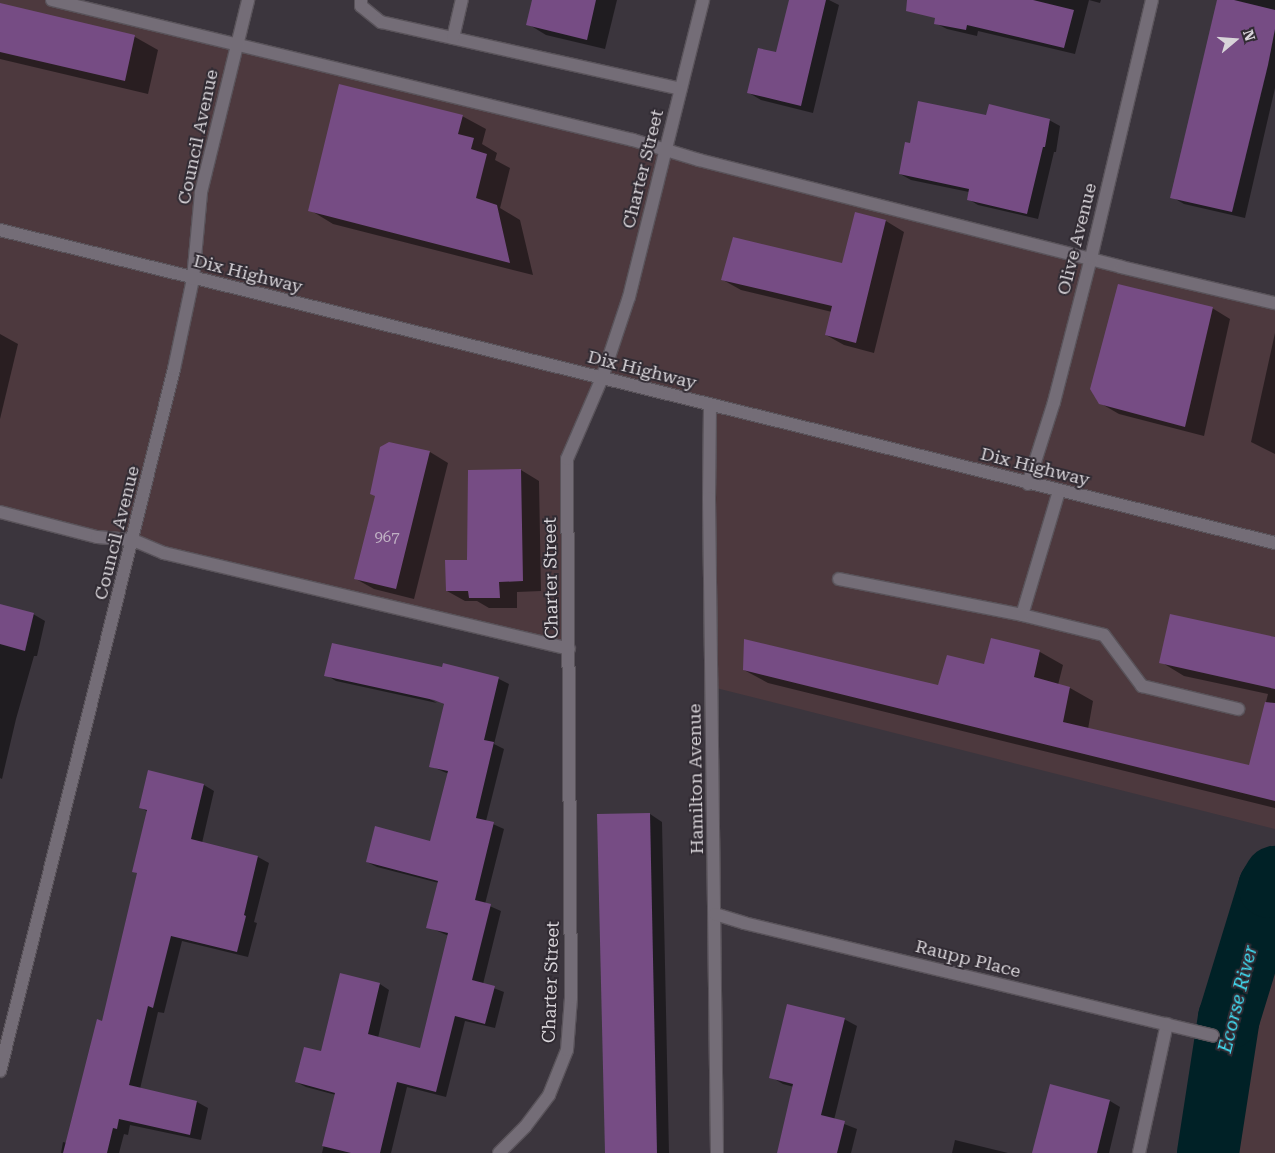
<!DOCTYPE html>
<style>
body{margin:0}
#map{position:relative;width:1275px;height:1153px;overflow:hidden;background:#3b353d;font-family:"Roboto Serif",serif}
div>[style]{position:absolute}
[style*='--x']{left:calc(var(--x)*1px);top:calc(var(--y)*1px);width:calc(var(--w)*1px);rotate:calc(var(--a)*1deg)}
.commercial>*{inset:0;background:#4d393e}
.shadow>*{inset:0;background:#0007}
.river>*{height:62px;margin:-31px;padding:0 31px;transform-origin:31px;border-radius:31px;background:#002126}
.building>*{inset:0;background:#764c84}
.roads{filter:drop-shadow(1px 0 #59535a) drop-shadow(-1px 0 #59535a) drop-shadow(0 1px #59535a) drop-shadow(0 -1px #59535a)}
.service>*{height:12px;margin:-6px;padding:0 6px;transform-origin:6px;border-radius:6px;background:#746d77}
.minor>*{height:12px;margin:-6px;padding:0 6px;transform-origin:6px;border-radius:6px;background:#746d77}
.secondary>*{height:12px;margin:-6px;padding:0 6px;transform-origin:6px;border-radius:6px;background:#746d77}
span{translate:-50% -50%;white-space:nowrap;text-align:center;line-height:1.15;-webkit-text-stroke:4px #312b33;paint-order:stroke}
.number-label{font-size:15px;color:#c0b2c4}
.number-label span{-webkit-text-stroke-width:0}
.street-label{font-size:18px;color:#d8d4d9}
.water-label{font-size:19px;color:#41ddf3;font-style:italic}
.north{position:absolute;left:1210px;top:15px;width:50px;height:50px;-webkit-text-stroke:4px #312b33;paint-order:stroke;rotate:72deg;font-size:14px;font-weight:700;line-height:20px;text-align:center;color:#d8d4d9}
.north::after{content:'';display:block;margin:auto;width:18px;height:22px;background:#d8d4d9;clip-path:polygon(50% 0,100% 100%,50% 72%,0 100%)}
</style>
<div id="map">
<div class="commercial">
<div style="clip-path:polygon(0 0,52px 0,1275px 303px,1275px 829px,712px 687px,710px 405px,602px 378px,567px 459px,569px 649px,0 512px)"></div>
<div style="clip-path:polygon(1275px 877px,1275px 1153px,1208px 1153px,1229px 1018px,1269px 887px)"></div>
</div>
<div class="shadow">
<div style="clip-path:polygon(534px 0,617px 0,605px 49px,546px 35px,528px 24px)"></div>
<div style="clip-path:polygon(790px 0,829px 0,839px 5px,813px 113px,761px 100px,749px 93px,777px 54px)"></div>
<div style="clip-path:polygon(940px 0,1089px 0,1075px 54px,978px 31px,977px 36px,947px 29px,935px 23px)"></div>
<div style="clip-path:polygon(1089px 0,1101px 0,1100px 3px)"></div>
<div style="clip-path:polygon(1218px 0,1275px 0,1275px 88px,1245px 218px,1184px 204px,1172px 197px)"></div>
<div style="clip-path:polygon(0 5px,135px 37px,158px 50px,148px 94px,0 59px)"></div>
<div style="clip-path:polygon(462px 116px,486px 129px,482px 144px,497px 153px,495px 160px,510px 168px,500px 208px,520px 220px,533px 275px,333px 224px,310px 210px)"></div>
<div style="clip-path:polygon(987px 117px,1049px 120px,1060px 126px,1056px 152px,1054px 152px,1038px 219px,978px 205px,968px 199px,969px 192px,911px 180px,900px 174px,911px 144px)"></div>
<div style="clip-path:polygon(856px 213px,886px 221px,904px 232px,874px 353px,844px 345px,826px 335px,832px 312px,741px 290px,723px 280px,843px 265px)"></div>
<div style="clip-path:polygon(1212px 308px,1230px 319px,1204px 436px,1119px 414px,1100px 403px)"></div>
<div style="clip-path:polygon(1275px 333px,1275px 454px,1251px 442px)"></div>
<div style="clip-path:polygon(0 334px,18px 344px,0 419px)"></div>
<div style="clip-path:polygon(430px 452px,448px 463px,414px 599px,374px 589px,356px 579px,376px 496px)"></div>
<div style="clip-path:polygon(521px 470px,539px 481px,541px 591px,517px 592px,517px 608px,489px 608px,477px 601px,465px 601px,447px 591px,468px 561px)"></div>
<div style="clip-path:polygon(0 606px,33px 614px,45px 621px,37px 656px,34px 656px,16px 719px,2px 779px,0 778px)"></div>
<div style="clip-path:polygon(992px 639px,1040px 652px,1063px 665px,1058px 685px,1070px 688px,1093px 701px,1088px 729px,1250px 766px,1268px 694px,1184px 676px,1161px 662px,1275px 639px,1275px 808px,768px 683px,744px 670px,939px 686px,984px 666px)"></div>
<div style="clip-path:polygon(444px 665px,499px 679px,509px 684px,494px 744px,504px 749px,486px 821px,504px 829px,485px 904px,501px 911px,483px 984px,504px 992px,495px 1028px,465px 1021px,446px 1097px,407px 1087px,391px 1153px,322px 1153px,336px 1095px,306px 1087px,296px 1082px,380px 984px,389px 990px,378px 1038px,421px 1049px,449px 936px,428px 927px,439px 883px,377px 867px,367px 862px,431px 842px,449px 774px,430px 766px,445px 705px,429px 695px,428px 698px,437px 703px,336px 681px,326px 675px,443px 669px)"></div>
<div style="clip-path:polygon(204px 785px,214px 791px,202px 843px,258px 857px,269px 863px,254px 922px,257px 923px,248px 957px,182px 941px,164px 1013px,158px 1012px,140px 1089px,197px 1102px,208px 1108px,201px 1140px,130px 1125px,128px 1135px,124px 1134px,119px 1153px,61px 1153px,63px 1142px,67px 1143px,103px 1022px,138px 874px,134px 871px,148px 812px,140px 807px)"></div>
<div style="clip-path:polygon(650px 814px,662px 822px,669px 1153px,606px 1153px)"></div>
<div style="clip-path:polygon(844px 1019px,857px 1026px,834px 1120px,857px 1129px,851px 1153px,778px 1153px,794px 1087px,783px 1084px,771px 1077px)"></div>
<div style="clip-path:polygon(1110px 1101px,1120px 1107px,1109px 1153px,1034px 1153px)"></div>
<div style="clip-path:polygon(955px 1140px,1008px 1153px,952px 1153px)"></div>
</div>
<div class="river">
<div style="--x:1208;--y:1153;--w:137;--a:-81.2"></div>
<div style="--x:1229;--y:1018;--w:137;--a:-73"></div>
<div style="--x:1269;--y:887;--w:12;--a:-59"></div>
</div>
<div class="building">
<div style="clip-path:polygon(532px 0,596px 0,587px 40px,526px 25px)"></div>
<div style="clip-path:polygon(789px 0,826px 0,801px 106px,747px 93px,758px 48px,776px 52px)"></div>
<div style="clip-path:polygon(907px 0,1033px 0,1074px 10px,1064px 48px,967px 25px,966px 30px,934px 24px,935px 18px,906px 11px)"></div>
<div style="clip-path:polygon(1217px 0,1234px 0,1275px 10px,1275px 29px,1268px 65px,1232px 212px,1170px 198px)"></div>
<div style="clip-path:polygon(0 3px,135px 35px,125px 81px,0 52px)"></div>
<div style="clip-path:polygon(339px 84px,463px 115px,458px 134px,474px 138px,471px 149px,487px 154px,476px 198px,497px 205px,510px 263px,308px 211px)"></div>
<div style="clip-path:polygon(918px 101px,986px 115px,989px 104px,1050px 119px,1045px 147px,1043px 147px,1027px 214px,967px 200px,969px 189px,899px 174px,905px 142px,910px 143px)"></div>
<div style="clip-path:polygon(855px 212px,886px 220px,856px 343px,825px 335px,832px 306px,721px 280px,733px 237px,842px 263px)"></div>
<div style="clip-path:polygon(1118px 284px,1213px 307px,1185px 427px,1099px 404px,1090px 389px)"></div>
<div style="clip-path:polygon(389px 442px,430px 451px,396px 589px,354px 579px,375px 496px,370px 494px,380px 447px)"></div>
<div style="clip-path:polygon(521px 469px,523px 581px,499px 582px,500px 598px,469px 598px,468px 591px,446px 591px,445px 560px,467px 560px,468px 470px)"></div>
<div style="clip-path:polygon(0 604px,34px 613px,25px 651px,0 644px)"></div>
<div style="clip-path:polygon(1170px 614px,1275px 637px,1275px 689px,1159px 663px)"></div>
<div style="clip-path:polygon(991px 638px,1040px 650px,1034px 677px,1070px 687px,1063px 722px,1249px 765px,1265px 702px,1275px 703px,1275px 801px,743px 670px,744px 639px,938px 685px,947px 655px,984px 664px)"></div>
<div style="clip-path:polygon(332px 643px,442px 667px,443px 663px,499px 677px,484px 740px,494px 742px,476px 818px,494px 822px,475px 900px,491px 904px,472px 980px,495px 986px,485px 1024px,455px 1016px,436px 1092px,397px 1082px,380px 1153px,351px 1153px,322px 1146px,335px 1093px,295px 1082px,304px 1047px,321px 1051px,340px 973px,380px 983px,368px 1034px,420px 1048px,448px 933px,426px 928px,438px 881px,366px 862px,375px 826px,430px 841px,448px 771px,429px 767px,444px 704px,434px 700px,324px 676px)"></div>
<div style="clip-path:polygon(148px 770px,204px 784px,191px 839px,258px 856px,244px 915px,246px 916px,237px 952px,171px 936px,153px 1008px,148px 1006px,129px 1085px,197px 1101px,190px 1135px,119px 1119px,117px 1129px,113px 1128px,107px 1153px,63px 1153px,97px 1019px,102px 1021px,137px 873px,132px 872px,147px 810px,139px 808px)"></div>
<div style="clip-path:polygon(650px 813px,657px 1153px,605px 1153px,597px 814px)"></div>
<div style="clip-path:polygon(787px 1004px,845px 1018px,821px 1115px,845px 1121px,837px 1153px,777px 1153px,793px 1084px,769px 1078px)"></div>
<div style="clip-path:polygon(1050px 1084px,1110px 1100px,1097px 1153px,1032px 1153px)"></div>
</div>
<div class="roads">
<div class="service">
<div style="--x:52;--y:0;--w:598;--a:13.55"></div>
<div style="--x:633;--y:140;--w:69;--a:16.9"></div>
<div style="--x:699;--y:160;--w:435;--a:14.2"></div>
<div style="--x:1121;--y:267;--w:158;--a:13.2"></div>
<div style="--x:361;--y:0;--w:6;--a:90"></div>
<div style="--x:361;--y:6;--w:26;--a:39"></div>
<div style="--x:381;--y:22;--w:307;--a:12.6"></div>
<div style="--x:453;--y:38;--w:39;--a:-77"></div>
<div style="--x:1059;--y:491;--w:129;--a:106.6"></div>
<div style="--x:1022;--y:615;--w:84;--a:13.7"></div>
<div style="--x:1104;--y:635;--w:64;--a:53.3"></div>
<div style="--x:1142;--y:686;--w:99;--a:13.5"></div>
<div style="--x:0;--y:512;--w:100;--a:14.5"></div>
<div style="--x:97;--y:537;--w:36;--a:5"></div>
<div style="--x:133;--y:540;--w:34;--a:23"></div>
<div style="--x:164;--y:553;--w:416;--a:13.3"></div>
<div style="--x:839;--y:579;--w:187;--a:11.1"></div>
<div style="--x:1139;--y:1153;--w:132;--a:-77.8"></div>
</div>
<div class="minor">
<div style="--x:710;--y:405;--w:93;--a:90.6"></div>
<div style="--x:709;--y:498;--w:655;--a:89.3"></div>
<div style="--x:1028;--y:484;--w:86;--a:-72.4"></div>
<div style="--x:1054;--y:402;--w:149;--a:-75.6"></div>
<div style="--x:1091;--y:258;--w:265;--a:-76.7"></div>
<div style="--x:715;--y:914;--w:30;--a:17"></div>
<div style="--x:744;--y:923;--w:482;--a:13.5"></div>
<div style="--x:0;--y:1071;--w:723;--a:-76.08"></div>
<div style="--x:174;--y:369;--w:92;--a:-78.1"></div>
<div style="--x:193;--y:279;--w:87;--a:-84.7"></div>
<div style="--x:201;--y:192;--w:198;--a:-76.2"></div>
<div style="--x:499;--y:1153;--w:37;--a:-45"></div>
<div style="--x:525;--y:1127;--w:40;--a:-53"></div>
<div style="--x:549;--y:1095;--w:48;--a:-68.2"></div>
<div style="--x:567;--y:1050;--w:52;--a:-85.6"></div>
<div style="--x:571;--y:998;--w:539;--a:-90.43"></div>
<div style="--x:567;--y:459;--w:88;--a:-66.6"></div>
<div style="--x:602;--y:378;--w:85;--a:-71.6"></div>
<div style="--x:629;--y:297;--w:306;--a:-76"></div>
</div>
<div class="secondary">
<div style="--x:0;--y:230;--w:1313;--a:13.79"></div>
</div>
</div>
<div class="number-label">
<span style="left:387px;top:538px">967</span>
</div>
<div class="street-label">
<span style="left:198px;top:137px;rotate:-78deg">Council Avenue</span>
<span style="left:643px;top:169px;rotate:-76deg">Charter Street</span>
<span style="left:1077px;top:239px;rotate:-76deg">Olive Avenue</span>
<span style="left:248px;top:274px;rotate:14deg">Dix Highway</span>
<span style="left:642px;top:370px;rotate:14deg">Dix Highway</span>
<span style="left:1035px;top:467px;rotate:14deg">Dix Highway</span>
<span style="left:117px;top:533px;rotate:-76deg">Council Avenue</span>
<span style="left:551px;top:578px;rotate:-91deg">Charter Street</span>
<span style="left:696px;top:779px;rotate:-91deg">Hamilton Avenue</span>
<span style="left:968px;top:959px;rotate:14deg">Raupp Place</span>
<span style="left:551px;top:982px;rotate:-88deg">Charter Street</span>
</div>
<div class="water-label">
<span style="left:1238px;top:999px;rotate:-76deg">Ecorse River</span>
</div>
<div class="north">N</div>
</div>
